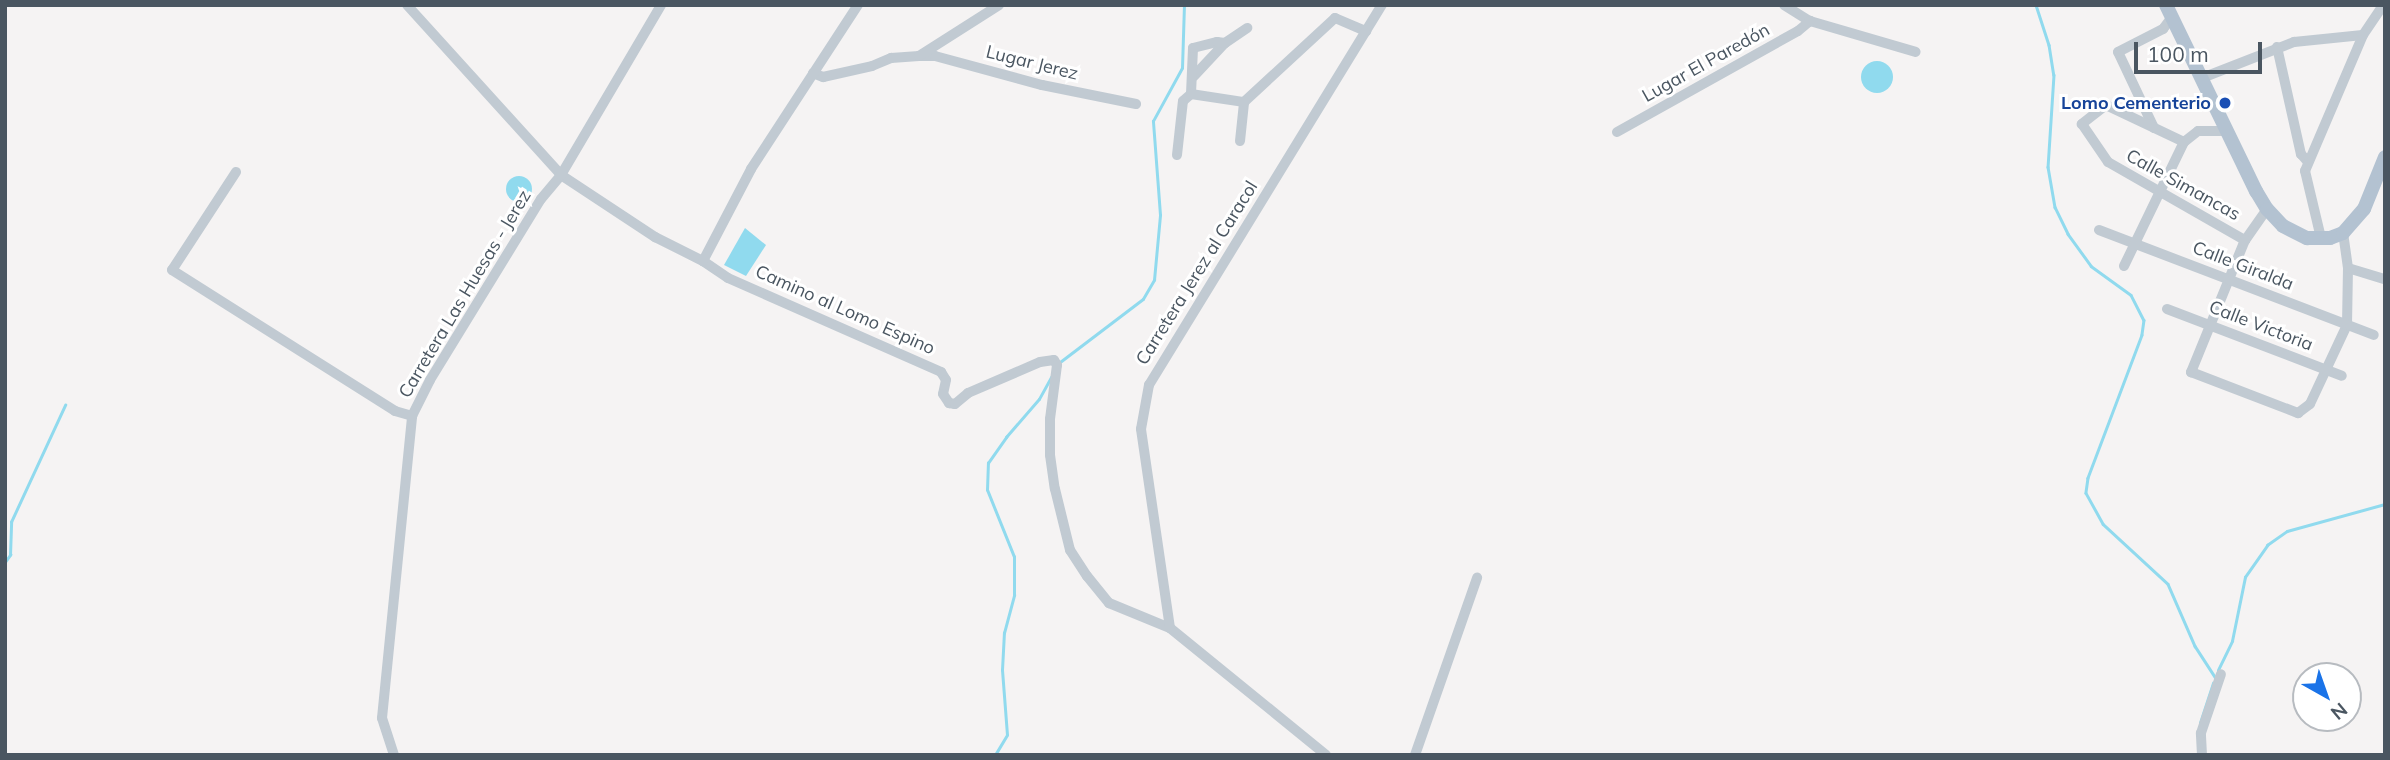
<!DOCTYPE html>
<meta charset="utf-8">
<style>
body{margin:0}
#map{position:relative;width:2390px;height:760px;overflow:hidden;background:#f5f3f3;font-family:Mulish,sans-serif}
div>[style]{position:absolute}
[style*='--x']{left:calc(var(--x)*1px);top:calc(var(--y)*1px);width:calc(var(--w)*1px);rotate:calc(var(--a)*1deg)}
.water>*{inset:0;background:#90daee}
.round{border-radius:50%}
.stream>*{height:2.5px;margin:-1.25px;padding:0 1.25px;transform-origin:1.25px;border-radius:1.25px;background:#90daee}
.minor>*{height:10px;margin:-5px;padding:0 5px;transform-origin:5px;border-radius:5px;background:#c1cad2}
.major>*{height:14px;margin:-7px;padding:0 7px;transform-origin:7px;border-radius:7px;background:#b3c2d1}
.dots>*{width:19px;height:19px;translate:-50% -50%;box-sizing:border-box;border:4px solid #fff;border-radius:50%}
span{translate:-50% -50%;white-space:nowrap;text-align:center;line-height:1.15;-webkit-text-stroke:6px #fff;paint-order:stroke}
.street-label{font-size:18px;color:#4a5661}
.transit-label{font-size:18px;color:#164399;font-weight:700}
.right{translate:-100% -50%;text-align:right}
.frame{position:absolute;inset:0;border:7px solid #4a5661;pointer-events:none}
.north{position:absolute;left:2292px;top:662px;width:70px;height:70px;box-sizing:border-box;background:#fff;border:2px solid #b7bbc0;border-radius:50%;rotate:140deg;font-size:19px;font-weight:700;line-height:28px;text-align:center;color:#4a5661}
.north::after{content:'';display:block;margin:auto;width:24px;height:32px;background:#1a73e8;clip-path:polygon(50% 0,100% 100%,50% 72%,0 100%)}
.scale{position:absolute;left:2134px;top:42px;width:128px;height:32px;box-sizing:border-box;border:4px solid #4a5661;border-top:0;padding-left:9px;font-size:21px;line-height:24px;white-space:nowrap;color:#4a5661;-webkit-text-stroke:5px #fff;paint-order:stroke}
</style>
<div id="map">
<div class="water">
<div class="round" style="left:1861px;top:61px;width:32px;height:32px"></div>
<div class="round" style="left:506px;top:176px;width:26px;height:26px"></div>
<div style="clip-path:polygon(745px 228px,766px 245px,746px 276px,724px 265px)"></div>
</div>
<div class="stream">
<div style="--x:2036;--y:5;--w:42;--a:72"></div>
<div style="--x:2049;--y:45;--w:30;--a:81"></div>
<div style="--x:2054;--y:75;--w:92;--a:93.7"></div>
<div style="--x:2048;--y:167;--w:41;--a:80.1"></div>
<div style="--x:2055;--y:207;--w:30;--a:64"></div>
<div style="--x:2068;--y:234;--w:39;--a:54"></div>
<div style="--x:2091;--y:266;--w:49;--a:35.9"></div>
<div style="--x:2131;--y:295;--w:28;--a:63"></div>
<div style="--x:2144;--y:320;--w:15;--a:98"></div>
<div style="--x:2142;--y:335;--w:153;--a:110.7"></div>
<div style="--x:2088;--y:478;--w:15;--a:98"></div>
<div style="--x:2086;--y:493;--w:35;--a:61"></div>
<div style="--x:2103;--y:524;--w:88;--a:42.7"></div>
<div style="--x:2168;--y:584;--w:68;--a:66.5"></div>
<div style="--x:2195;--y:646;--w:37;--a:57"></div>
<div style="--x:1060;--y:362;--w:104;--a:-37.2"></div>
<div style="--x:1143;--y:299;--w:22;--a:-60"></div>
<div style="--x:1154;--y:280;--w:65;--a:-84.7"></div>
<div style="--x:1160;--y:215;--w:94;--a:-94.3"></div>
<div style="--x:1153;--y:121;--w:60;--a:-61.3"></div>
<div style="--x:1182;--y:68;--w:63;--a:-88.2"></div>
<div style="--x:5;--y:562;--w:9;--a:-54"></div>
<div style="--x:10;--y:555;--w:33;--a:-88"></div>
<div style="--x:11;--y:522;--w:129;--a:-65.2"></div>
<div style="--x:2218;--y:670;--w:32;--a:-64"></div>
<div style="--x:2232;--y:641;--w:65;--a:-78.5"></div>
<div style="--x:2245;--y:577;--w:39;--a:-55"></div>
<div style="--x:2267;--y:545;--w:24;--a:-35"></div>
<div style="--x:2287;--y:531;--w:102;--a:-15.4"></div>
<div style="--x:2200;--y:723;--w:42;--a:-72"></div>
<div style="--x:995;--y:755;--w:23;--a:-59"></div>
<div style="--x:1007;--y:735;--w:65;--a:-94.4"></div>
<div style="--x:1002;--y:670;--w:37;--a:-87"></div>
<div style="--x:1004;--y:633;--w:39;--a:-75"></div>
<div style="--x:1014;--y:595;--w:38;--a:-90"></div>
<div style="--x:1014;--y:557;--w:72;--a:-111.9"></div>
<div style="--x:987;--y:490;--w:27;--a:-88"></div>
<div style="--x:988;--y:463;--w:32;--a:-55"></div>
<div style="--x:1006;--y:437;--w:50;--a:-49"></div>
<div style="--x:1039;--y:399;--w:25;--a:-61"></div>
</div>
<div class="minor">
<div style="--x:407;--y:5;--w:229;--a:47.8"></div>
<div style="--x:561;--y:175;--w:113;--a:33.4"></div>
<div style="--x:655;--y:237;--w:54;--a:26.6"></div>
<div style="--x:703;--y:261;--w:30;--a:34"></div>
<div style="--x:728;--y:278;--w:233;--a:23.8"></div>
<div style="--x:941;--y:372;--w:9;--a:58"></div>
<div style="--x:946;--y:380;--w:14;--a:102"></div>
<div style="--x:943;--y:394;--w:11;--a:56"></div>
<div style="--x:949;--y:403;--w:6;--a:9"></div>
<div style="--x:955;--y:404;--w:17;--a:-40"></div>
<div style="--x:968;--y:393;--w:78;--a:-23.3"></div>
<div style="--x:1040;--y:362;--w:14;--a:-8"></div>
<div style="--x:1054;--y:360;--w:6;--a:59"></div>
<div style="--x:1057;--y:365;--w:54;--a:97.4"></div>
<div style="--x:1050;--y:419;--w:36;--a:90"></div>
<div style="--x:1050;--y:455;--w:34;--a:82"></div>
<div style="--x:1055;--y:489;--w:63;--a:76.2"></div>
<div style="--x:1070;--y:550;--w:31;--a:57"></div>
<div style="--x:1087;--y:576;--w:35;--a:51"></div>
<div style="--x:1109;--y:603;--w:66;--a:22.3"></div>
<div style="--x:1170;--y:628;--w:201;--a:39.1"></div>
<div style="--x:1784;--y:5;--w:31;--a:32"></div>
<div style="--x:1810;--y:21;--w:110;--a:16.3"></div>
<div style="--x:2277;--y:47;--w:110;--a:77.4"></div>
<div style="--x:2301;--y:154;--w:11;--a:49"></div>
<div style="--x:919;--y:56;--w:16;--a:0"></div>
<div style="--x:935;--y:56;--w:111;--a:15.2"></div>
<div style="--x:1042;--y:85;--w:96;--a:11.4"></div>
<div style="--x:813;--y:73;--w:11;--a:22"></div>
<div style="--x:823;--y:77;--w:50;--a:-12.7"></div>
<div style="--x:872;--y:66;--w:21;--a:-23"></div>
<div style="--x:891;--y:58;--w:28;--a:-4"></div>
<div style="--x:919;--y:56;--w:95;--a:-32.5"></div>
<div style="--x:1194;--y:76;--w:45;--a:-46.8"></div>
<div style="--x:1225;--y:43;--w:27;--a:-34"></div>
<div style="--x:2202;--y:78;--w:99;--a:-21.4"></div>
<div style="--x:2294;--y:42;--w:69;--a:-5.8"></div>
<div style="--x:1191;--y:94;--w:46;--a:-87.5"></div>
<div style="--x:1193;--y:48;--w:25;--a:-14"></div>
<div style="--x:1217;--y:42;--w:8;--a:7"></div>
<div style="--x:2154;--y:128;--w:84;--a:-115.3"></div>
<div style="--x:2118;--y:52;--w:51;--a:-27.1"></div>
<div style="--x:2163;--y:29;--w:15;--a:-53"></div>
<div style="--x:1617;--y:132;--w:207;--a:-29.2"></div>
<div style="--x:1798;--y:31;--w:16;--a:-40"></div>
<div style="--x:1240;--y:141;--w:39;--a:-84"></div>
<div style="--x:1244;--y:102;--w:124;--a:-42.7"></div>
<div style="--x:1335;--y:18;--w:34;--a:23"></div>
<div style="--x:2184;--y:142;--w:86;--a:-154.6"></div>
<div style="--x:2106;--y:105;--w:31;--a:142"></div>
<div style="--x:2082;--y:124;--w:46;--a:55.6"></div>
<div style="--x:2108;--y:162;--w:158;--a:29.7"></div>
<div style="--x:1177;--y:155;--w:54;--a:-83.7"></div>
<div style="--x:1183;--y:101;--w:11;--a:-41"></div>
<div style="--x:1191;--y:94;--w:54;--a:8.6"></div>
<div style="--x:236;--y:172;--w:117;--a:123.1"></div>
<div style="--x:172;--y:270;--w:264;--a:32.3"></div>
<div style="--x:395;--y:411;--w:18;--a:16"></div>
<div style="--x:2267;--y:209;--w:38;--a:125"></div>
<div style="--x:2245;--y:240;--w:143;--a:112.2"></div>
<div style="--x:2191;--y:372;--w:115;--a:21"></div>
<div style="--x:2298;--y:413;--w:15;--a:-37"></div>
<div style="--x:2310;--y:404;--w:87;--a:-64.9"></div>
<div style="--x:2347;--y:325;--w:57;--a:-89"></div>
<div style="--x:2348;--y:268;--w:35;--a:-98"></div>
<div style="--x:2099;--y:230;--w:294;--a:20.9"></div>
<div style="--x:2321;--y:238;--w:69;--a:-103.4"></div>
<div style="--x:2305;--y:171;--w:148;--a:-66.9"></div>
<div style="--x:2363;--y:35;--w:36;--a:-56"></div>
<div style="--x:703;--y:261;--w:104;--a:-62.4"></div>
<div style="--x:751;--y:169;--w:196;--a:-56.9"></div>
<div style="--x:2124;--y:266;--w:138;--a:-64.2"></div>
<div style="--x:2184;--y:142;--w:18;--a:-38"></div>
<div style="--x:2198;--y:131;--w:30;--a:0"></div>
<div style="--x:2348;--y:268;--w:39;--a:17"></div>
<div style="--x:2167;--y:309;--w:187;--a:20.9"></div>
<div style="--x:1170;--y:628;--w:201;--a:-98.3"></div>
<div style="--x:1141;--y:429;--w:45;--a:-79.7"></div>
<div style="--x:1149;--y:385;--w:446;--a:-58.5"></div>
<div style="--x:394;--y:755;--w:39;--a:-108"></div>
<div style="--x:382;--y:718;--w:303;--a:-84.3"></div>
<div style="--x:412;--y:416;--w:40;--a:-63.4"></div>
<div style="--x:430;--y:380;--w:212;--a:-58.5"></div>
<div style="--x:541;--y:199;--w:31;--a:-50"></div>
<div style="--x:561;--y:175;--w:197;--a:-59.5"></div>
<div style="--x:1415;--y:755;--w:188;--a:-70.7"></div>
<div style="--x:2202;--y:755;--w:22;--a:-93"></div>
<div style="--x:2201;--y:733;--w:62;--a:-71.3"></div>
</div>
<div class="major">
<div style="--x:2166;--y:5;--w:207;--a:64.2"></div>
<div style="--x:2256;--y:191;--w:21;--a:59"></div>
<div style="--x:2267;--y:209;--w:23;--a:47"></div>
<div style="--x:2283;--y:226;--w:27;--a:27"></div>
<div style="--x:2307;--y:238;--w:23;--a:0"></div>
<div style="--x:2330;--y:238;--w:14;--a:-21"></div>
<div style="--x:2343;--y:233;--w:32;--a:-49"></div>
<div style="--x:2364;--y:209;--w:56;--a:-68"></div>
</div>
<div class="dots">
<div style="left:2225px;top:103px;background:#1a4fb4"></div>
</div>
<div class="street-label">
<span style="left:1032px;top:63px;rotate:14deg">Lugar Jerez</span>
<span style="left:1706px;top:63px;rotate:-29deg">Lugar El Paredón</span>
<span style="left:2183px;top:185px;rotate:29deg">Calle Simancas</span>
<span style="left:2243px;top:266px;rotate:21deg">Calle Giralda</span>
<span style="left:1197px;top:273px;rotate:-58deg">Carretera Jerez al Caracol</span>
<span style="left:465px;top:294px;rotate:-59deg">Carretera Las Huesas - Jerez</span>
<span style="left:845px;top:310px;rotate:24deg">Camino al Lomo Espino</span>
<span style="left:2261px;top:326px;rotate:21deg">Calle Victoria</span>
</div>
<div class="transit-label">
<span class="right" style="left:2211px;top:103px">Lomo Cementerio</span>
</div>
<div class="frame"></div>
<div class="north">N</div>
<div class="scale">100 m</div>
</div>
